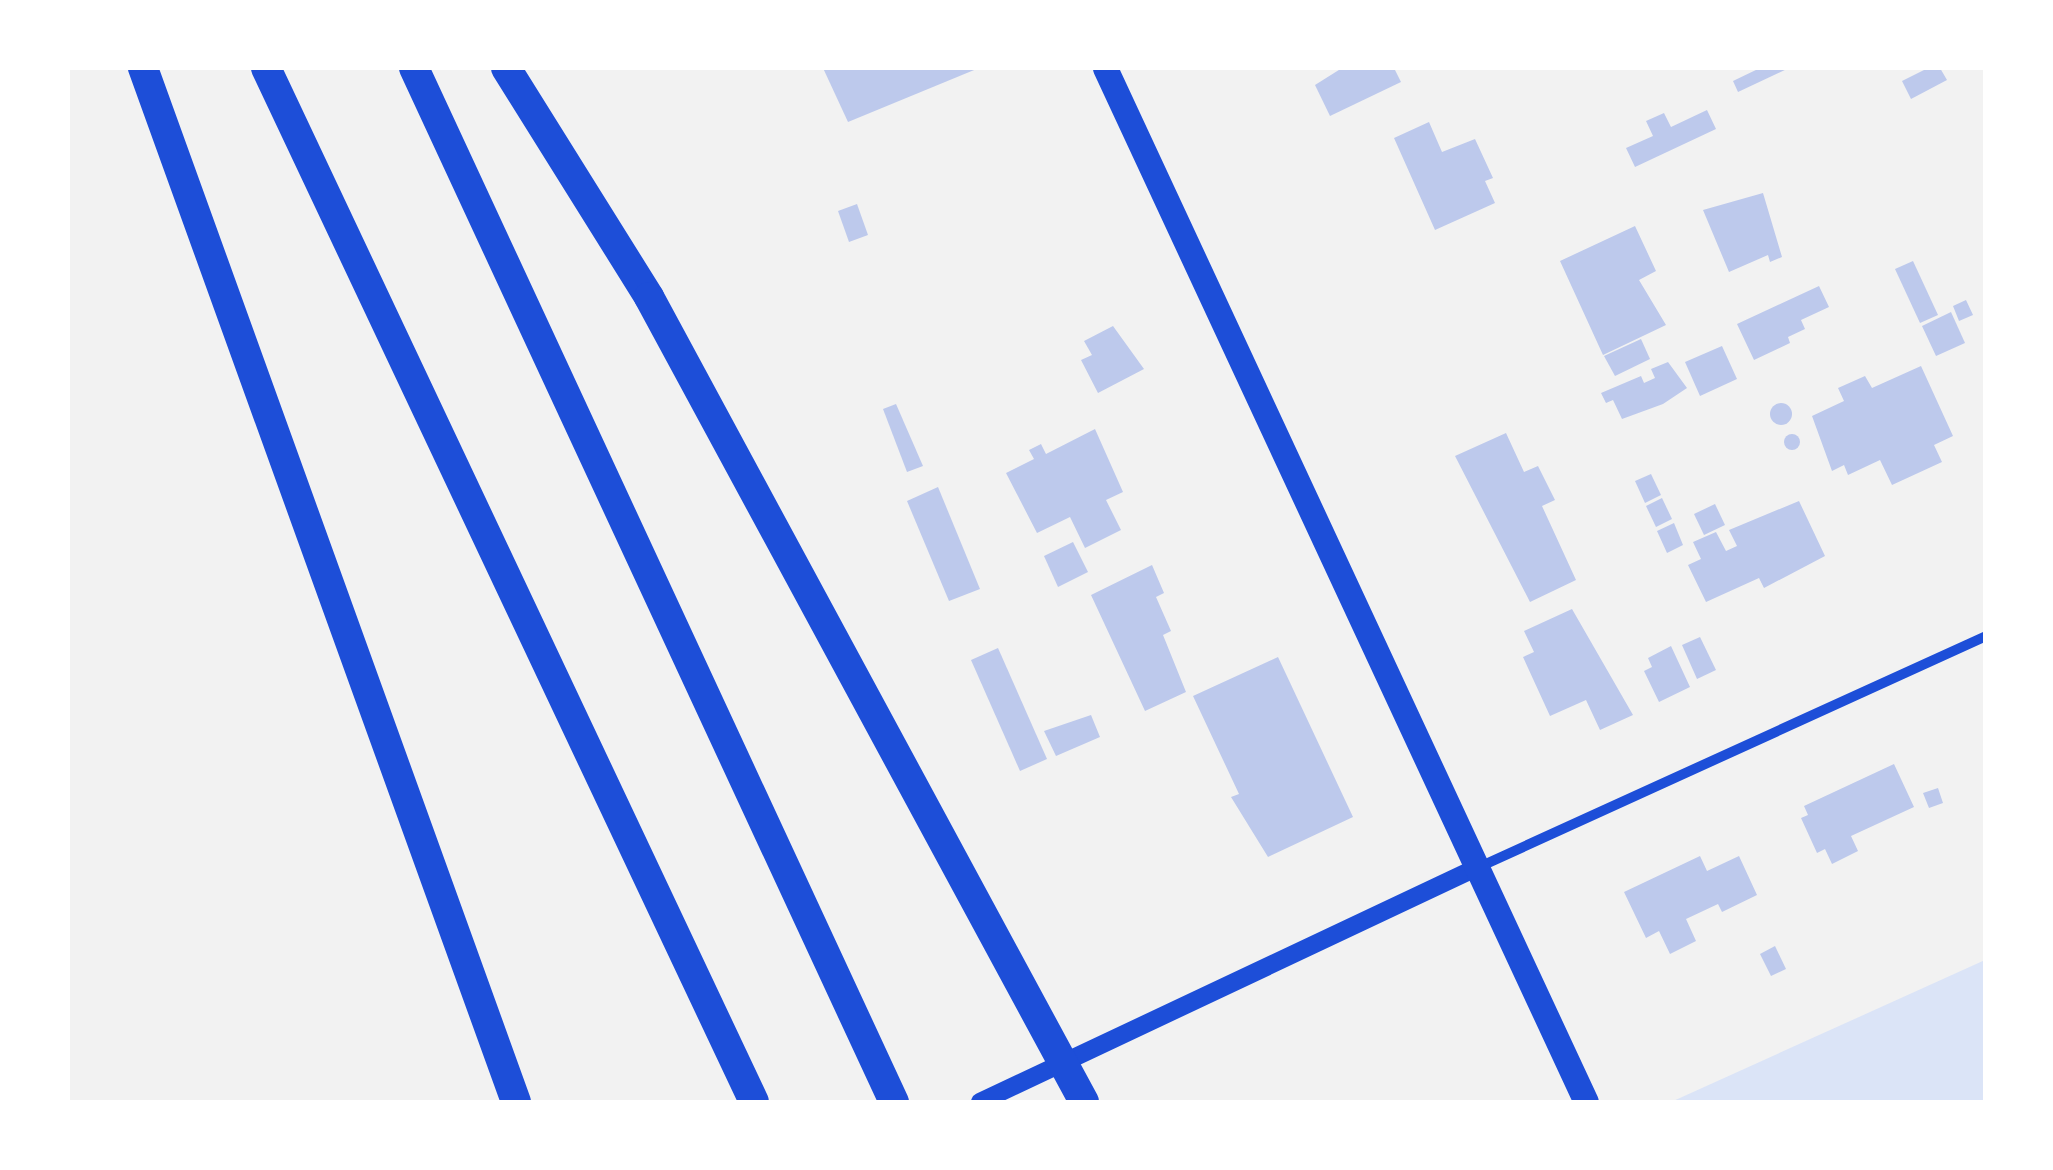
<!DOCTYPE html>
<style>
body{margin:0}
#map{position:relative;width:2053px;height:1170px;overflow:hidden;background:#f2f2f2;font-family:"Archivo Narrow",sans-serif}
div>[style]{position:absolute}
[style*='--x']{left:calc(var(--x)*1px);top:calc(var(--y)*1px);width:calc(var(--w)*1px);rotate:calc(var(--a)*1deg)}
.green>*{inset:0;background:#dbe4f7}
.building>*{inset:0;background:#bdc9ec}
.round{border-radius:50%}
.minor>*{height:10px;margin:-5px;padding:0 5px;transform-origin:5px;border-radius:5px;background:#1d4ed8}
.tertiary>*{height:18px;margin:-9px;padding:0 9px;transform-origin:9px;border-radius:9px;background:#1d4ed8}
.primary>*{height:25px;margin:-12.5px;padding:0 12.5px;transform-origin:12.5px;border-radius:12.5px;background:#1d4ed8}
.motorway>*{height:30px;margin:-15px;padding:0 15px;transform-origin:15px;border-radius:15px;background:#1d4ed8}
span{translate:-50% -50%;white-space:nowrap;text-align:center;line-height:1.15;-webkit-text-stroke:8px #fff;paint-order:stroke}
.frame{position:absolute;inset:0;border:70px solid #fff;pointer-events:none}
</style>
<div id="map">
<div class="green">
<div style="clip-path:polygon(1985px 960px,1985px 1102px,1671px 1102px)"></div>
</div>
<div class="building">
<div style="clip-path:polygon(823px 68px,979px 68px,848px 122px)"></div>
<div style="clip-path:polygon(1342px 68px,1394px 68px,1401px 82px,1330px 116px,1315px 85px)"></div>
<div style="clip-path:polygon(1760px 68px,1789px 68px,1738px 92px,1733px 81px)"></div>
<div style="clip-path:polygon(1928px 68px,1940px 68px,1947px 80px,1911px 99px,1902px 81px)"></div>
<div style="clip-path:polygon(1707px 110px,1716px 129px,1635px 167px,1626px 148px,1653px 136px,1646px 121px,1664px 113px,1671px 127px)"></div>
<div style="clip-path:polygon(1429px 122px,1442px 152px,1475px 139px,1493px 178px,1485px 181px,1495px 203px,1435px 230px,1394px 138px)"></div>
<div style="clip-path:polygon(1763px 193px,1782px 257px,1770px 262px,1768px 255px,1729px 272px,1703px 210px)"></div>
<div style="clip-path:polygon(857px 204px,868px 235px,849px 242px,838px 211px)"></div>
<div style="clip-path:polygon(1635px 226px,1656px 271px,1639px 280px,1666px 325px,1603px 355px,1560px 261px)"></div>
<div style="clip-path:polygon(1913px 261px,1938px 315px,1920px 323px,1895px 269px)"></div>
<div style="clip-path:polygon(1819px 286px,1829px 307px,1801px 320px,1805px 329px,1788px 337px,1790px 343px,1754px 360px,1737px 324px)"></div>
<div style="clip-path:polygon(1966px 300px,1973px 315px,1959px 321px,1953px 306px)"></div>
<div style="clip-path:polygon(1951px 312px,1965px 343px,1936px 356px,1922px 326px)"></div>
<div style="clip-path:polygon(1113px 326px,1144px 369px,1098px 393px,1081px 360px,1092px 355px,1084px 341px)"></div>
<div style="clip-path:polygon(1641px 339px,1650px 359px,1615px 376px,1604px 356px)"></div>
<div style="clip-path:polygon(1722px 346px,1737px 379px,1700px 396px,1685px 362px)"></div>
<div style="clip-path:polygon(1668px 362px,1687px 388px,1663px 404px,1622px 419px,1613px 400px,1606px 403px,1601px 393px,1641px 376px,1644px 383px,1655px 378px,1651px 369px)"></div>
<div style="clip-path:polygon(1921px 366px,1953px 436px,1934px 445px,1942px 462px,1892px 485px,1880px 460px,1848px 475px,1844px 465px,1832px 471px,1812px 416px,1844px 401px,1838px 388px,1865px 376px,1872px 388px)"></div>
<div class="round" style="left:1770px;top:403px;width:22px;height:22px"></div>
<div style="clip-path:polygon(896px 404px,923px 466px,907px 472px,883px 409px)"></div>
<div style="clip-path:polygon(1095px 429px,1123px 492px,1106px 500px,1121px 530px,1085px 548px,1070px 517px,1037px 533px,1006px 473px,1034px 459px,1029px 450px,1041px 444px,1046px 454px)"></div>
<div style="clip-path:polygon(1506px 433px,1524px 472px,1538px 466px,1555px 500px,1542px 506px,1576px 580px,1530px 602px,1455px 456px)"></div>
<div class="round" style="left:1784px;top:434px;width:16px;height:16px"></div>
<div style="clip-path:polygon(1651px 474px,1661px 495px,1645px 503px,1635px 481px)"></div>
<div style="clip-path:polygon(938px 487px,980px 589px,949px 601px,907px 501px)"></div>
<div style="clip-path:polygon(1662px 498px,1672px 519px,1656px 527px,1646px 506px)"></div>
<div style="clip-path:polygon(1799px 501px,1825px 556px,1764px 588px,1759px 578px,1706px 602px,1688px 565px,1701px 559px,1693px 542px,1716px 532px,1726px 551px,1737px 546px,1729px 530px)"></div>
<div style="clip-path:polygon(1715px 504px,1725px 525px,1704px 535px,1694px 514px)"></div>
<div style="clip-path:polygon(1674px 523px,1683px 545px,1667px 553px,1657px 531px)"></div>
<div style="clip-path:polygon(1073px 542px,1088px 572px,1058px 587px,1044px 556px)"></div>
<div style="clip-path:polygon(1152px 565px,1164px 593px,1156px 597px,1171px 631px,1163px 635px,1186px 692px,1145px 711px,1091px 595px)"></div>
<div style="clip-path:polygon(1572px 609px,1633px 715px,1600px 730px,1586px 700px,1550px 716px,1523px 657px,1534px 652px,1524px 631px)"></div>
<div style="clip-path:polygon(1700px 637px,1716px 670px,1697px 679px,1682px 645px)"></div>
<div style="clip-path:polygon(1671px 646px,1690px 687px,1659px 702px,1644px 671px,1652px 667px,1648px 658px)"></div>
<div style="clip-path:polygon(998px 648px,1047px 759px,1020px 771px,971px 660px)"></div>
<div style="clip-path:polygon(1278px 657px,1353px 817px,1268px 857px,1231px 797px,1239px 794px,1193px 696px)"></div>
<div style="clip-path:polygon(1091px 715px,1100px 737px,1056px 756px,1044px 731px)"></div>
<div style="clip-path:polygon(1894px 764px,1914px 807px,1851px 836px,1858px 851px,1832px 864px,1825px 849px,1817px 853px,1801px 818px,1808px 815px,1804px 806px)"></div>
<div style="clip-path:polygon(1938px 788px,1943px 803px,1929px 808px,1923px 793px)"></div>
<div style="clip-path:polygon(1700px 856px,1707px 871px,1739px 856px,1757px 895px,1722px 912px,1718px 904px,1686px 919px,1696px 941px,1670px 954px,1659px 931px,1646px 938px,1624px 892px)"></div>
<div style="clip-path:polygon(1775px 946px,1786px 969px,1771px 976px,1760px 954px)"></div>
</div>
<div class="minor">
<div style="--x:1477;--y:868;--w:559;--a:-24.5"></div>
</div>
<div class="tertiary">
<div style="--x:980;--y:1102;--w:548;--a:-25.26"></div>
</div>
<div class="primary">
<div style="--x:1105;--y:68;--w:1140;--a:65.05"></div>
</div>
<div class="motorway">
<div style="--x:143;--y:68;--w:1099;--a:70.16"></div>
<div style="--x:266;--y:68;--w:1143;--a:64.73"></div>
<div style="--x:414;--y:68;--w:1140;--a:65.1"></div>
<div style="--x:506;--y:68;--w:270;--a:58"></div>
<div style="--x:649;--y:297;--w:915;--a:61.61"></div>
</div>
<div class="frame"></div>
</div>
